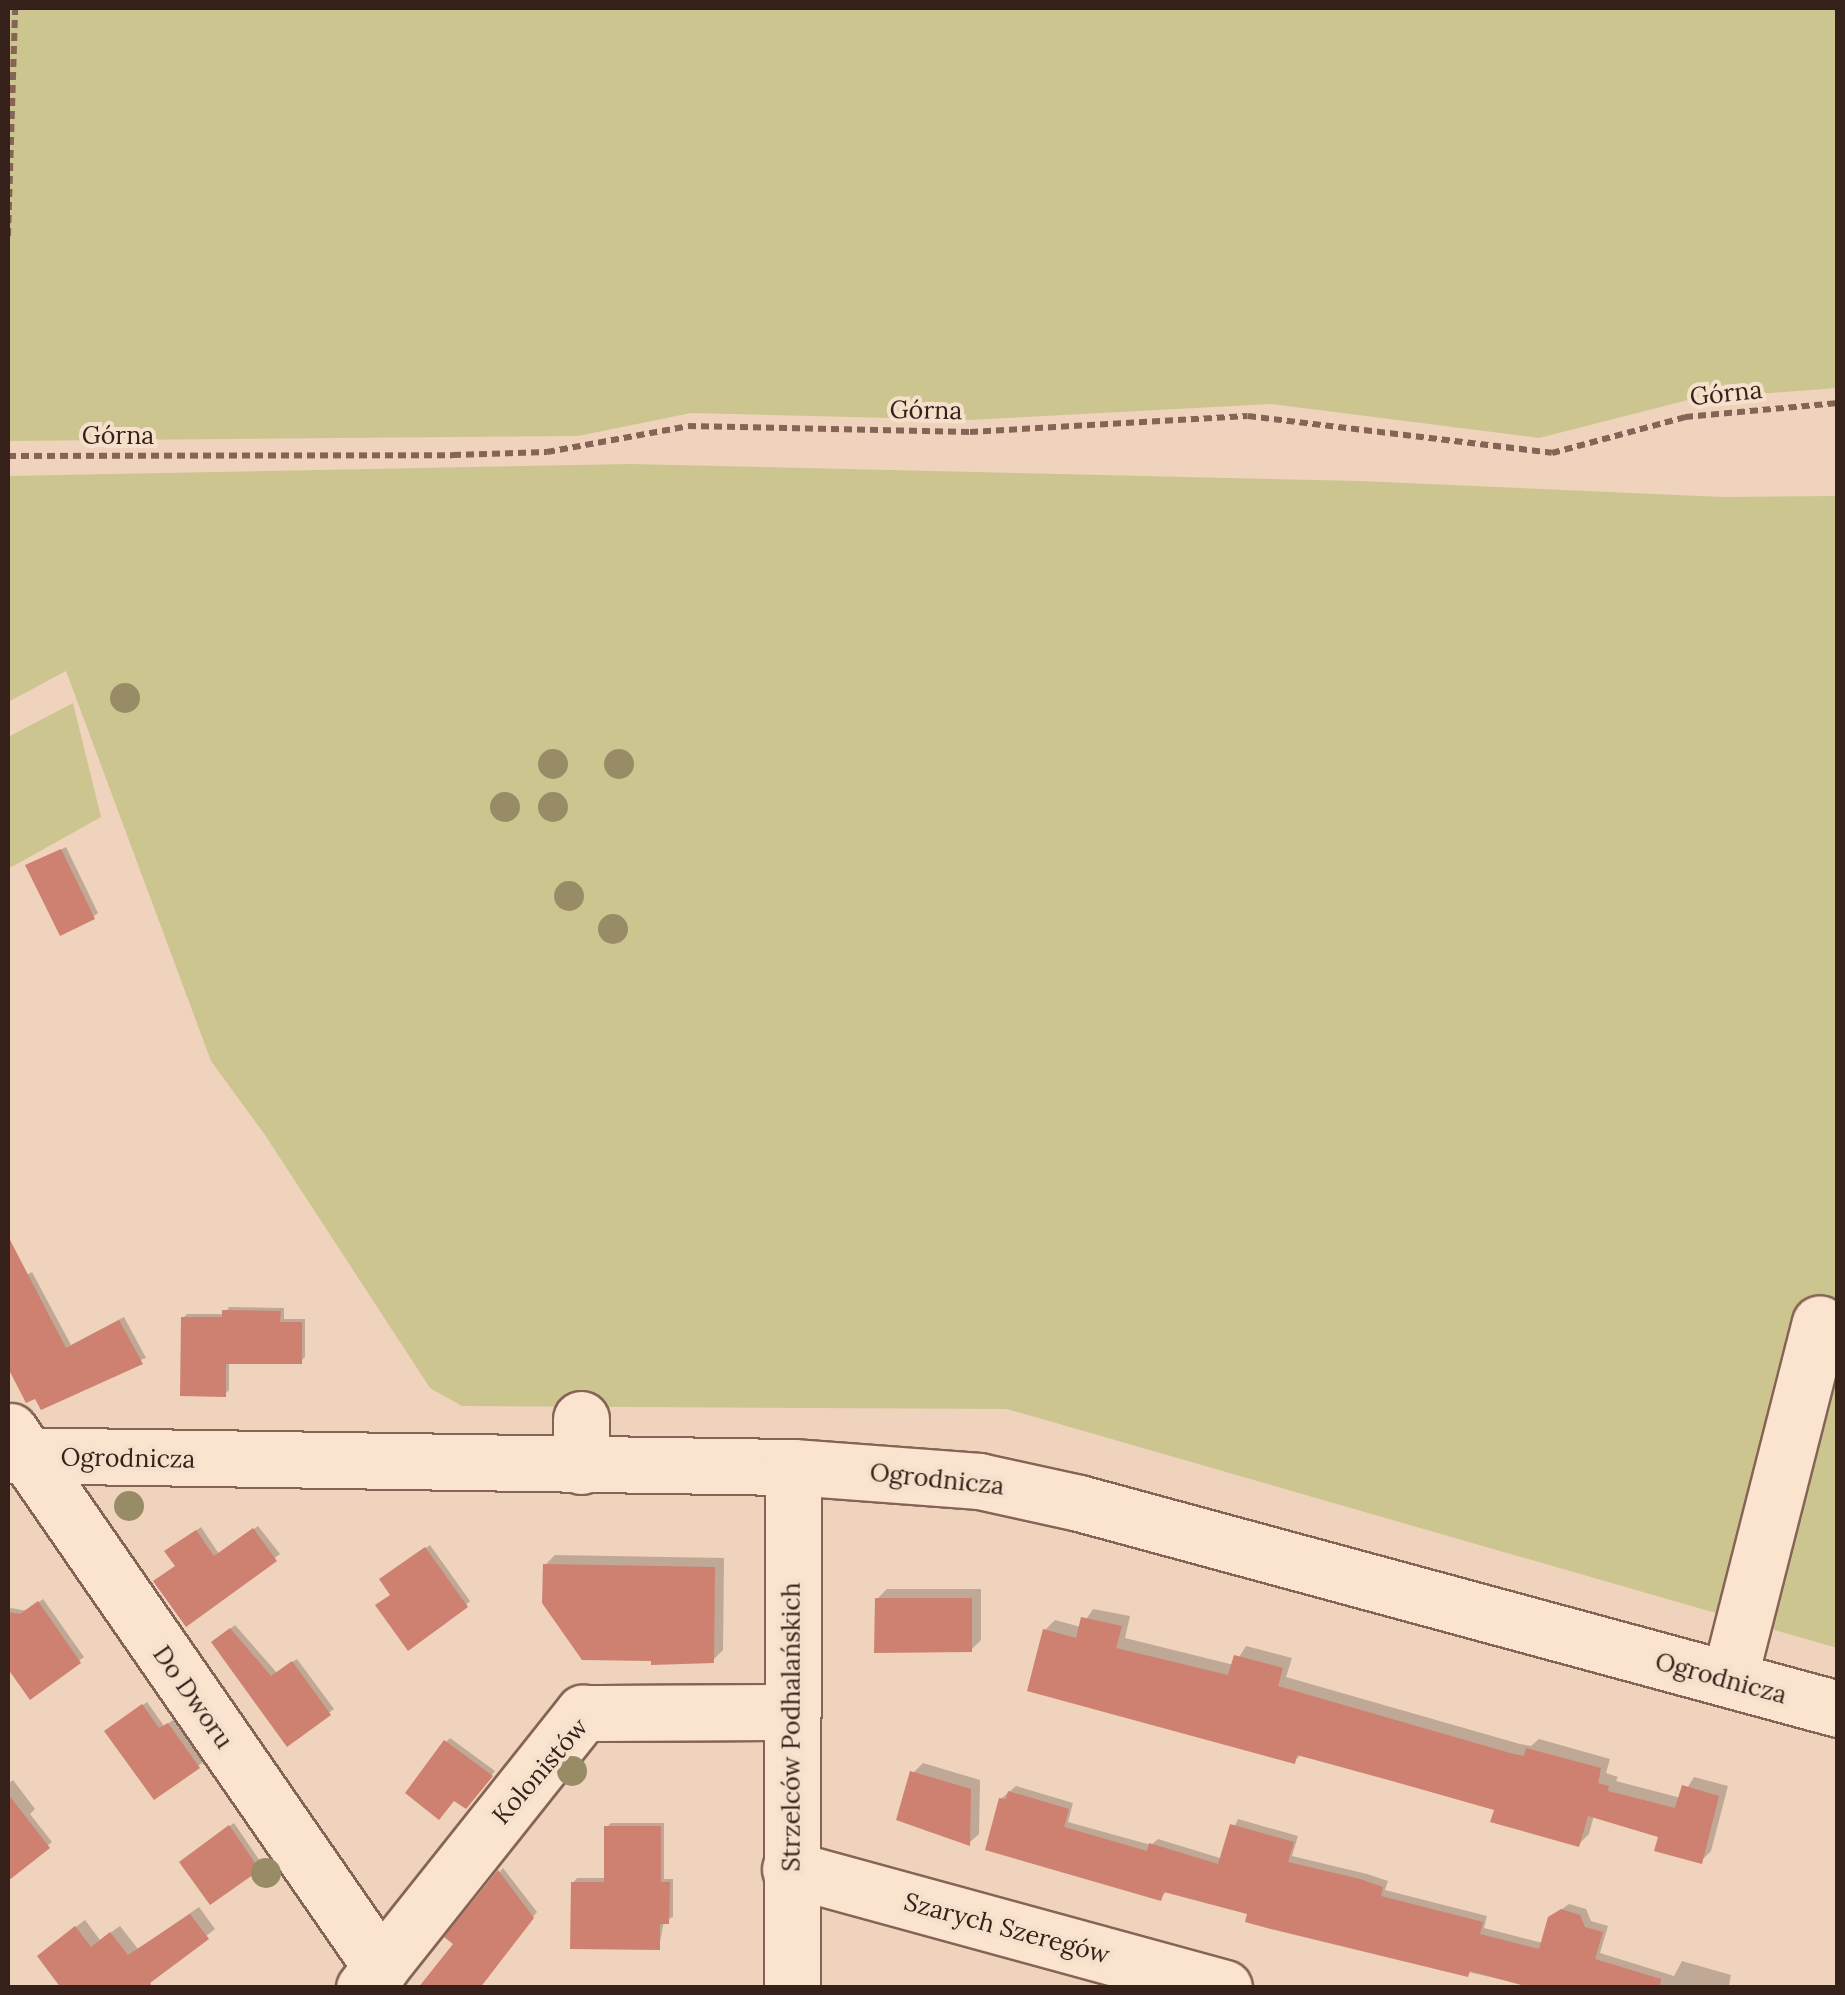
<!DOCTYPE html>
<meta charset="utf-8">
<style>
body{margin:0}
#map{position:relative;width:1845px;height:1995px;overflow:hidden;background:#efd3bc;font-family:Lora,serif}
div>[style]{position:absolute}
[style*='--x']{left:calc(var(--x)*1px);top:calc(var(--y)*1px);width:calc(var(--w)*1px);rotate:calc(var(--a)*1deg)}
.green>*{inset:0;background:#cdc590}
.shadow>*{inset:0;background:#0003}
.building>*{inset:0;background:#ce8170}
.path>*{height:6px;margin-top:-3px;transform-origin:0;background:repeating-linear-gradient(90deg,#866455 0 8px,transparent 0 13px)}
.roads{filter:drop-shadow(2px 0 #866455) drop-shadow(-2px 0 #866455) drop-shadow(0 2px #866455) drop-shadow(0 -2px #866455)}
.minor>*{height:55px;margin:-27.5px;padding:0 27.5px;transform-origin:27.5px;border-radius:27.5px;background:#fae3cf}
.trees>*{width:30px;height:30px;margin:-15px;border-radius:50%;background:#988c66}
span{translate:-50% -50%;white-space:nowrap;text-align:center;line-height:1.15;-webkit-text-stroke:8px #f6e0cb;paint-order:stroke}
.street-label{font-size:25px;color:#35211a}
.frame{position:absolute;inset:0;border:10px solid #35211a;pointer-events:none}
</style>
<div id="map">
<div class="green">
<div style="clip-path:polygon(8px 8px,1837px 8px,1837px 388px,1692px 399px,1539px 438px,1271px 404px,969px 420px,691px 413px,578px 436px,8px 441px)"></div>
<div style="clip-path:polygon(630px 464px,1360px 481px,1723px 497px,1837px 496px,1837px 1648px,1007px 1409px,462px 1406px,430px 1388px,265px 1135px,211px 1061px,66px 671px,8px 702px,8px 476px)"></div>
<div style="clip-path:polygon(73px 703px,101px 817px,8px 869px,8px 737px)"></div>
</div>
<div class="shadow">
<div style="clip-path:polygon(66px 847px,98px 913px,93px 917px,28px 866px)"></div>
<div style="clip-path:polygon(32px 1272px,71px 1345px,124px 1317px,146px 1358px,27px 1400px,8px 1363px,8px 1285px)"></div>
<div style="clip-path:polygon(229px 1307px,284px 1308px,284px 1319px,305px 1319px,305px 1357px,301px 1361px,229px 1361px,229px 1390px,225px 1394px,183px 1318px,187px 1314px,225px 1314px)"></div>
<div style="clip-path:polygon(258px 1526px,280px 1554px,186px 1624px,172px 1548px,201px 1527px,219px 1554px)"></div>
<div style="clip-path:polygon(430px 1545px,470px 1601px,466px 1605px,393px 1594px,386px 1576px)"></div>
<div style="clip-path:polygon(555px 1555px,724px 1558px,723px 1650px,713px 1660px,654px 1659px,545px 1565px)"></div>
<div style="clip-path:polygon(887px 1589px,981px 1589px,981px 1640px,971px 1650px,877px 1599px)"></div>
<div style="clip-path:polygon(43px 1599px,84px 1657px,30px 1697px,8px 1665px,8px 1612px,11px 1608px,27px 1611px)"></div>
<div style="clip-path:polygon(1093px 1609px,1130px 1616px,1125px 1638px,1234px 1665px,1246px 1646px,1292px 1658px,1286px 1677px,1520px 1744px,1531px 1746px,1539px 1739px,1610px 1759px,1606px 1773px,1618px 1777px,1616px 1781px,1681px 1798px,1694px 1777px,1728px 1786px,1711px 1851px,1701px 1861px,1661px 1836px,1594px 1815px,1589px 1834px,1579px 1844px,1497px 1808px,1301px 1754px,1294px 1762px,1045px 1630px,1055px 1620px,1081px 1627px)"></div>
<div style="clip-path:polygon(235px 1625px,277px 1673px,297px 1659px,334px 1709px,287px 1744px,219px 1638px)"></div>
<div style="clip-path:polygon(147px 1702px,164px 1726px,173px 1720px,203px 1762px,198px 1766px,112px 1727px)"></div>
<div style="clip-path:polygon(450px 1738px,495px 1771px,470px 1802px,446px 1742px)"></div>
<div style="clip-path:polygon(923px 1763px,980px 1780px,979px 1834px,969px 1843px,924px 1830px,913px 1773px)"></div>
<div style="clip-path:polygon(13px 1780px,35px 1809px,30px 1814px,52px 1842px,8px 1878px,8px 1784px)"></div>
<div style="clip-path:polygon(1016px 1786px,1073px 1803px,1068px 1822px,1151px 1845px,1158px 1839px,1220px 1858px,1238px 1819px,1298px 1836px,1292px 1856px,1367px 1874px,1388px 1881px,1385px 1890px,1487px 1916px,1484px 1928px,1543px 1943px,1550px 1918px,1569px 1904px,1586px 1909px,1591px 1921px,1608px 1926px,1600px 1953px,1674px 1976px,1682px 1961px,1731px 1975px,1729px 1985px,1740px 1988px,1538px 1988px,1268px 1926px,1251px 1913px,1166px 1892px,1160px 1898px,1001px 1799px)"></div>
<div style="clip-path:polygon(234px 1823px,262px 1864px,258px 1868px,186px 1858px)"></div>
<div style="clip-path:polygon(611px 1823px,664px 1823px,664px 1879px,673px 1879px,673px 1917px,664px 1921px,659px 1947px,573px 1883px,577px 1878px,606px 1878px,607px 1827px)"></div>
<div style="clip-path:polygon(503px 1868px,537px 1912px,478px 1988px,457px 1943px,448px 1937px)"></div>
<div style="clip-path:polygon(199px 1907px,215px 1929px,141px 1988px,48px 1948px,85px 1920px,100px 1940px,120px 1926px,138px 1949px)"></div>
</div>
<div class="building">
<div style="clip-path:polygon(61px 849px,95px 919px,60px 936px,25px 865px)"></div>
<div style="clip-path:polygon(8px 1236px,66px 1348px,119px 1320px,143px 1364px,41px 1410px,35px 1399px,26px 1403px,8px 1368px)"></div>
<div style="clip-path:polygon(222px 1310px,281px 1311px,280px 1322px,302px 1322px,302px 1364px,226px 1364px,226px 1397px,180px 1396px,181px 1317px,222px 1317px)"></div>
<div style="clip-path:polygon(253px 1528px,277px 1561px,186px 1627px,153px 1581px,175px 1566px,164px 1551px,196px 1530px,214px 1556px)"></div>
<div style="clip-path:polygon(425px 1547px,468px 1607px,408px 1651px,375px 1605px,390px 1595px,379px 1579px)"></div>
<div style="clip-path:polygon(543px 1564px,715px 1567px,714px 1663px,651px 1665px,651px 1661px,582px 1660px,542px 1603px)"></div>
<div style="clip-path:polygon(875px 1598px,972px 1598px,972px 1652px,874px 1653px)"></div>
<div style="clip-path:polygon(38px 1601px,81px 1663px,30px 1700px,8px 1669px,8px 1612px,20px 1614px)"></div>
<div style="clip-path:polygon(1081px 1617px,1122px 1626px,1116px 1648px,1228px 1675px,1234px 1655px,1283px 1668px,1278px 1686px,1510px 1753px,1524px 1756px,1526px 1748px,1601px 1768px,1598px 1783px,1609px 1786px,1608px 1791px,1675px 1808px,1682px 1785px,1719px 1796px,1702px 1864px,1654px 1851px,1658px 1837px,1588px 1816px,1579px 1847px,1490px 1822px,1494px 1810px,1392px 1781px,1297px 1755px,1295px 1764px,1027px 1691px,1043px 1629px,1076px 1638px)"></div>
<div style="clip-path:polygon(230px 1628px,271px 1676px,292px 1661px,331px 1715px,287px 1747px,211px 1642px)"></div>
<div style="clip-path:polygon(142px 1704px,159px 1728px,168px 1723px,200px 1768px,154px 1800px,104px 1731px)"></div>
<div style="clip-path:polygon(444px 1740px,493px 1776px,466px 1809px,454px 1801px,439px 1820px,405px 1793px)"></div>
<div style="clip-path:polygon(910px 1771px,971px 1789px,970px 1846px,896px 1820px)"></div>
<div style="clip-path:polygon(1008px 1791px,1069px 1809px,1064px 1827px,1147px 1851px,1149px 1843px,1218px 1864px,1230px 1824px,1294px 1842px,1288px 1862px,1360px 1879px,1383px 1887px,1381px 1896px,1483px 1922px,1480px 1934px,1539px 1949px,1548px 1917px,1561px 1909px,1580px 1915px,1585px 1927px,1603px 1932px,1595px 1959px,1661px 1979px,1660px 1988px,1532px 1988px,1470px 1971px,1468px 1977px,1267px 1928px,1245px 1922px,1247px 1914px,1164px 1892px,1161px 1901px,985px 1850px,999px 1798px,1006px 1799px)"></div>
<div style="clip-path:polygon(8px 1794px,50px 1848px,8px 1881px)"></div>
<div style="clip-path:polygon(229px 1825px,260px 1870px,210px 1905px,179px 1862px)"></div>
<div style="clip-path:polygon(604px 1826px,661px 1826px,661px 1882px,670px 1882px,669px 1924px,660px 1924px,660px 1950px,570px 1949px,571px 1882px,604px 1882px)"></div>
<div style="clip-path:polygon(498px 1870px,534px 1918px,480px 1988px,418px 1988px,453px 1944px,444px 1937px)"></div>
<div style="clip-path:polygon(190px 1914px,209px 1939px,150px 1983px,153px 1988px,61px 1988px,37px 1956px,75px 1926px,91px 1947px,110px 1932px,128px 1955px)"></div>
</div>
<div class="path">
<div style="--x:8;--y:236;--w:228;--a:-88.2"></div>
<div style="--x:8;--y:456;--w:445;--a:-0.1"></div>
<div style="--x:453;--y:455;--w:94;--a:-1.8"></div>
<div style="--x:547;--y:452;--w:143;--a:-10.4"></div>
<div style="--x:688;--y:426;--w:282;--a:1.2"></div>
<div style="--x:970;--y:432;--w:278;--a:-3.3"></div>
<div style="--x:1248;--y:416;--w:306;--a:6.9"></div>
<div style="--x:1552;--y:453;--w:138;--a:-15.1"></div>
<div style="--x:1685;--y:417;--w:154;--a:-5.2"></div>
</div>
<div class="roads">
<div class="minor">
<div style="--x:10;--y:1431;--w:652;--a:55.31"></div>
<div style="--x:8;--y:1455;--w:785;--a:0.88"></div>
<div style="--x:793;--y:1467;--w:187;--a:4.3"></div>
<div style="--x:979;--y:1481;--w:102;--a:12.4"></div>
<div style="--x:1079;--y:1503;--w:786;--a:15.18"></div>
<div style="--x:581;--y:1466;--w:47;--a:-90"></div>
<div style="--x:1729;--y:1679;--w:367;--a:-75.7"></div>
<div style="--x:790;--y:1869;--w:450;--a:15.3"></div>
<div style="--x:364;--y:1988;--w:352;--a:-51.5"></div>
<div style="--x:583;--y:1713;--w:208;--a:-0.3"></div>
<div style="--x:792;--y:1988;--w:521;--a:-89.89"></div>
</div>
</div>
<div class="trees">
<div style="left:125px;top:698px"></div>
<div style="left:553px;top:764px"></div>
<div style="left:619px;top:764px"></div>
<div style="left:505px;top:807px"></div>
<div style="left:553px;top:807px"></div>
<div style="left:569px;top:896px"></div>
<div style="left:613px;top:929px"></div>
<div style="left:129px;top:1506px"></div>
<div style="left:572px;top:1771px"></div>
<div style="left:266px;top:1873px"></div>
</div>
<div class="street-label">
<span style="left:1726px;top:393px;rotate:-6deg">Górna</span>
<span style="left:926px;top:410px;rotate:1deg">Górna</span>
<span style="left:118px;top:435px">Górna</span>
<span style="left:128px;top:1458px;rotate:1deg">Ogrodnicza</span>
<span style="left:937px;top:1479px;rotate:6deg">Ogrodnicza</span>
<span style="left:1721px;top:1678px;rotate:15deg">Ogrodnicza</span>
<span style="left:193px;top:1697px;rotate:55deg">Do Dworu</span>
<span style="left:791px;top:1727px;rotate:-90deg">Strzelców Podhalańskich</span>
<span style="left:540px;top:1771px;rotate:-49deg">Kolonistów</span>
<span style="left:1007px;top:1928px;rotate:15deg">Szarych Szeregów</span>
</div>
<div class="frame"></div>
</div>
